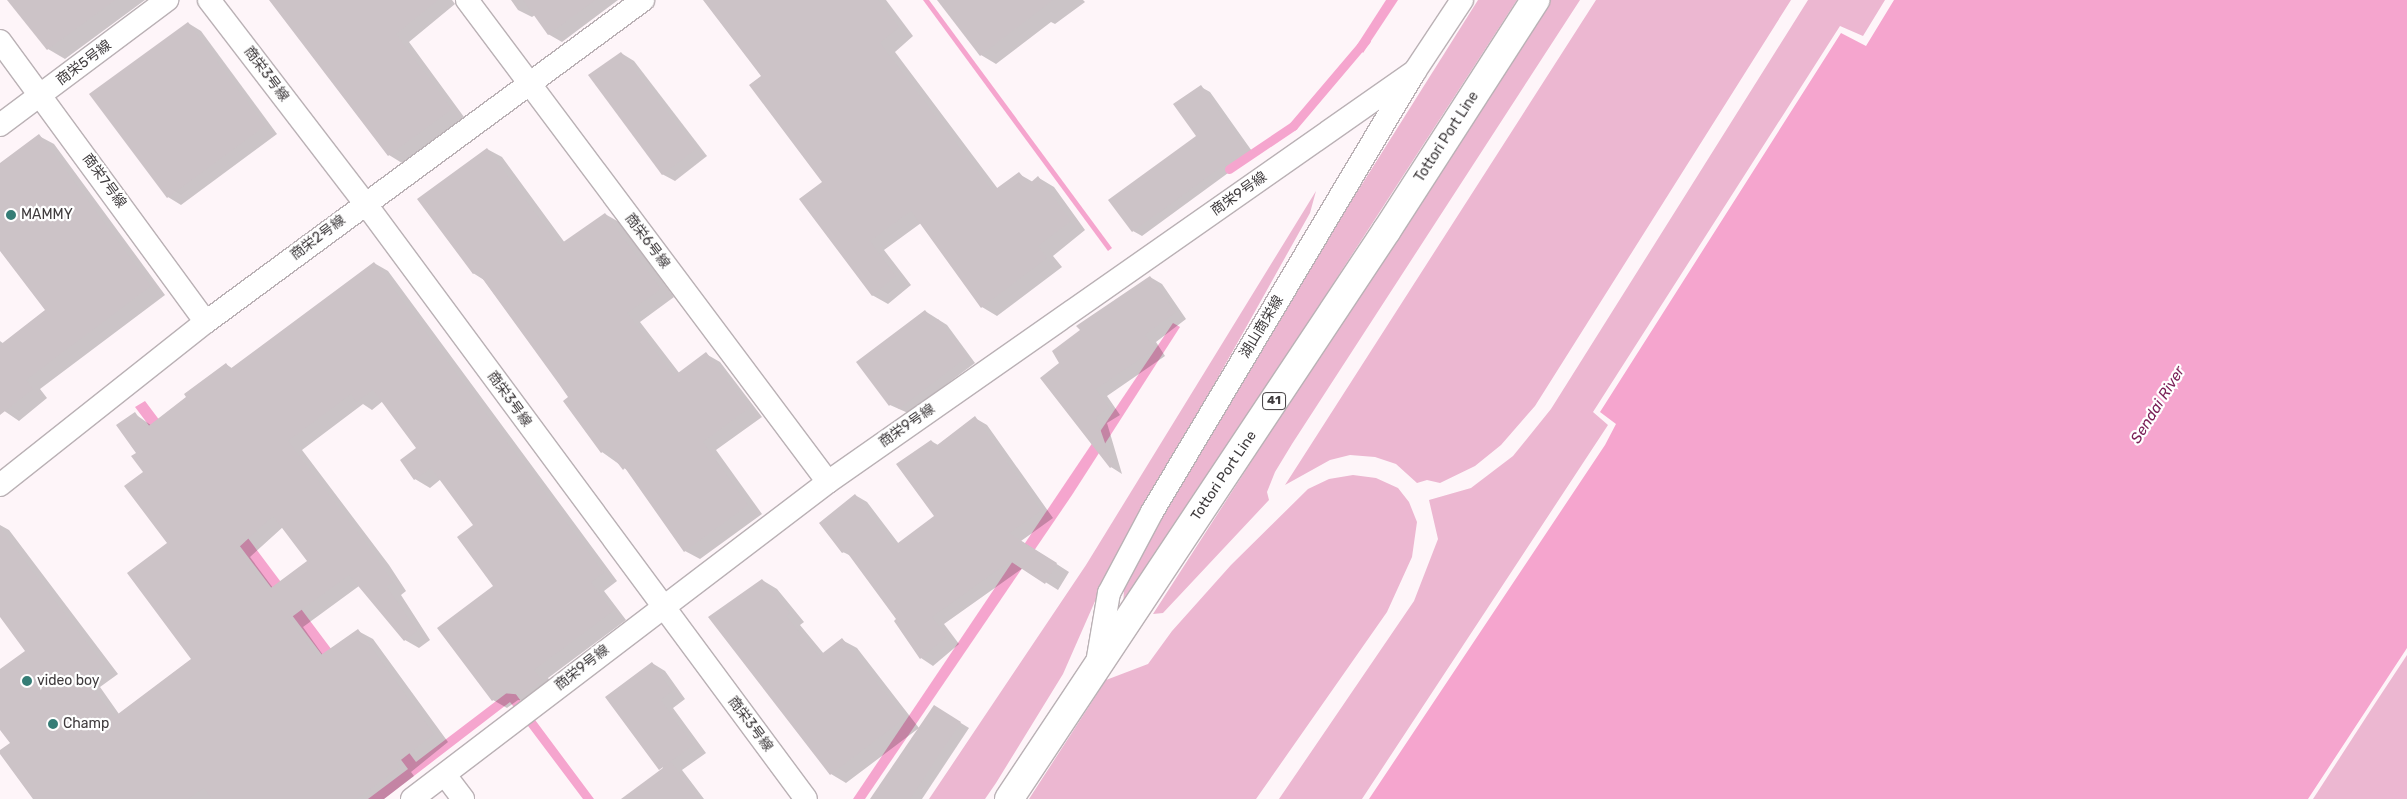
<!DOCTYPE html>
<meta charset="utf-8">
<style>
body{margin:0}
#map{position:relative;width:2407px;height:799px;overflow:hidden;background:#fef5f9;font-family:Rubik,"Noto Sans JP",sans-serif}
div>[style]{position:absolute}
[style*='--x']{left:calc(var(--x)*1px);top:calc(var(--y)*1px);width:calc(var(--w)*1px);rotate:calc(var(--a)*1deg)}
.green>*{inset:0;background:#ecb7d1}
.water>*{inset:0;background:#f5a5ce}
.shadow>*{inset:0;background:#0003}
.stream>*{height:9px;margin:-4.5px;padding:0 4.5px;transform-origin:4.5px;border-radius:4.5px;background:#f5a5ce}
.building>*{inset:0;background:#ccc3c7}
.roads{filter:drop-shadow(1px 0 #bab1b5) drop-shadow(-1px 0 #bab1b5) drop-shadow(0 1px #bab1b5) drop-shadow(0 -1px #bab1b5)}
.street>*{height:22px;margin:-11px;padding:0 11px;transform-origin:11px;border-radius:11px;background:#fff}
.primary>*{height:28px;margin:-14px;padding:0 14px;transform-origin:14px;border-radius:14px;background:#fff}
.dots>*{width:14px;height:14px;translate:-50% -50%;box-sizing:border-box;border:2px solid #fff;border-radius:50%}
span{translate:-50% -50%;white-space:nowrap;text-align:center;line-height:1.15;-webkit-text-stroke:4.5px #fff;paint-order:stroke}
.shield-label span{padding:1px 4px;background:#fff;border:1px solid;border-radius:4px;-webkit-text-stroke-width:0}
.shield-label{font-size:12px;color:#3f3b3d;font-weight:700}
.street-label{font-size:14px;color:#3f3b3d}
.poi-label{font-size:14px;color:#3f3b3d}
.left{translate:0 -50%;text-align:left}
.water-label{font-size:15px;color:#791e56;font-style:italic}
</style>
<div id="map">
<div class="green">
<div style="clip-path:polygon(1478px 0,1517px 0,1123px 608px,1124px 589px,1152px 534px,1347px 208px)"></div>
<div style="clip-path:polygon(1549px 0,1580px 0,1292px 444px,1275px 472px,1267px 492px,1269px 500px,1163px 613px,1153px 614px)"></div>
<div style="clip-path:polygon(1596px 0,1791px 0,1535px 406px,1501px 445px,1475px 466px,1440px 483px,1427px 480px,1417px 483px,1396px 464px,1375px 457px,1350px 455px,1330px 460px,1285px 485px)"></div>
<div style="clip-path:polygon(1808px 0,1885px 0,1863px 36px,1840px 26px,1593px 412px,1608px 425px,1362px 799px,1279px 799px,1414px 601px,1438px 539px,1429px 500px,1471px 488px,1513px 456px,1551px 409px)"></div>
<div style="clip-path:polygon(1316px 191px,1310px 213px,1103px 583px,1063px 674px,996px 783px,985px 799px,929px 799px,1086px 565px)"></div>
<div style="clip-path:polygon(1353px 475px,1376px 478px,1398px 488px,1409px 502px,1417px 522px,1412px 557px,1387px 612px,1256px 799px,1029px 799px,1106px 680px,1148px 664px,1172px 631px,1231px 565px,1308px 489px,1329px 479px)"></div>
<div style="clip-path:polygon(2407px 655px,2407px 799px,2313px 799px,2374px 705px)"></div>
</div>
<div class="water">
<div style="clip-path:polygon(923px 0,929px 0,1112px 248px,1108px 251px)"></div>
<div style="clip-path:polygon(1386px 0,1398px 0,1363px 53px,1357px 45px)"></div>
<div style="clip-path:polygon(1894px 0,2407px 0,2407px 648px,2308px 799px,1369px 799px,1605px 445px,1616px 424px,1600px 412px,1841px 33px,1866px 46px)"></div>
<div style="clip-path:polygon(1173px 323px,1180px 327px,1072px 495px,865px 799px,853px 799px)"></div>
<div style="clip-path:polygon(145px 401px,416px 762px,512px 689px,594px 799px,583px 799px,510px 702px,384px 799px,368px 799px,408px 769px,135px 407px)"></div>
</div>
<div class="shadow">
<div style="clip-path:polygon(9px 0,145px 0,65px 59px,48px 49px)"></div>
<div style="clip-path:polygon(271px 0,452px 0,455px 4px,409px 42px,464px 117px,402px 163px,389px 155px)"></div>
<div style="clip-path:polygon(511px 0,618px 0,562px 42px,548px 34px,535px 15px,532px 17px,518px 10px)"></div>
<div style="clip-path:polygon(722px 0,886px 0,913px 36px,895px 52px,998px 189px,1019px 174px,1033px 182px,1039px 178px,1054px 187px,1085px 230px,1053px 256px,1062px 267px,997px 316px,982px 307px,921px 223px,884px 250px,911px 285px,888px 304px,872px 295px,824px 183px)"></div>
<div style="clip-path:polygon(939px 0,1083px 0,1085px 2px,1055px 24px,1051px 22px,996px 64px,981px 55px)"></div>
<div style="clip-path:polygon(188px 23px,201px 31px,277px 134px,181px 205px,168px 197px)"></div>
<div style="clip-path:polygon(621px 53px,634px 61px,707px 156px,675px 181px,662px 174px)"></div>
<div style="clip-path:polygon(1201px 87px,1210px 92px,1254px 154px,1142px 236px,1133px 231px,1198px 136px)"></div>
<div style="clip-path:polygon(39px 136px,54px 144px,165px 295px,40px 389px,47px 398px,19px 421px,0 408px,0 341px,4px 344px,46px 310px,0 248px,0 164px)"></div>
<div style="clip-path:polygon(487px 149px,502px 157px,565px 243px,605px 214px,619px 222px,674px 297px,640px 322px,680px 374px,706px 354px,720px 362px,762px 417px,716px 450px,762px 514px,700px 559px,685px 551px,630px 472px,602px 452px,564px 401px,570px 397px,484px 280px,473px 273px)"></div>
<div style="clip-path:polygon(evenodd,374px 263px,388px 271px,617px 581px,604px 591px,626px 620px,548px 678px,556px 689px,538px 702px,518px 700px,507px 708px,493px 700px,494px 586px,475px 525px,441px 479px,430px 488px,415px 479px,401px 460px,418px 448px,383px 401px,372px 410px,363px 404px,302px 450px,389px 565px,406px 591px,401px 595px,430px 640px,419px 648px,405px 640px,359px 586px,303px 627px,323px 655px,358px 631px,373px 639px,448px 742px,411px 772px,414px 776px,384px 799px,35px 799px,0 752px,11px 743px,0 728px,0 670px,27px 651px,0 615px,0 525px,9px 530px,118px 674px,100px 687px,119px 714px,192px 659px,169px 543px,138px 453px,135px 414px,152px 426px,226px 364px,233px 369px,374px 263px,283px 527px,309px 561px,273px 588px,250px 557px,283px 527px)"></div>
<div style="clip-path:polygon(1150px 277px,1162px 284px,1186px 319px,1156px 342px,1165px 356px,1107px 396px,1120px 415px,1107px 423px,1122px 474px,1111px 467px,1061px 363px)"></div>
<div style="clip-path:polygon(925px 311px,947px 325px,975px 363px,908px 413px,890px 405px,858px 362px)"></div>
<div style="clip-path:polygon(975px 418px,987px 425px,1053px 518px,1021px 541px,1069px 572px,1058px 590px,1023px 568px,944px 624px,959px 644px,933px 666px,921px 658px,898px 620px,853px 557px,843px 552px,855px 495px,867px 502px,899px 544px,936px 516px,931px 441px,938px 445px)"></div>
<div style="clip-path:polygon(762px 580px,777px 589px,804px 622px,800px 625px,824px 654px,842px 640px,857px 648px,919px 728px,846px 783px,831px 774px)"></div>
<div style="clip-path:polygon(652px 663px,665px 671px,685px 699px,673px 708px,706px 753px,682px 770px,704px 799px,624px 799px,663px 770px)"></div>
<div style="clip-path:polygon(943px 712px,969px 728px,922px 799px,872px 799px)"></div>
</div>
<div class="stream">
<div style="--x:1229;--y:169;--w:77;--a:-33.9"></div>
<div style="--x:1293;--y:126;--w:113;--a:-49.7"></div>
</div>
<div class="building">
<div style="clip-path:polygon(7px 0,115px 0,47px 50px)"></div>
<div style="clip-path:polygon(269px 0,438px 0,396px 34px,452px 109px,388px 156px)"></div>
<div style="clip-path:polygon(523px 0,595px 0,548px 35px)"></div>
<div style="clip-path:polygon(703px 0,878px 0,899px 27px,880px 43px,993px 191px,1019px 172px,1029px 184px,1038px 176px,1071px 221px,1038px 246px,1047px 258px,981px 308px,911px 211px,870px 241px,896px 276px,872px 296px,799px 199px,822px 182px,749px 85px,761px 76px)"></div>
<div style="clip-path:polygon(937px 0,1053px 0,980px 56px)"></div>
<div style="clip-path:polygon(188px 22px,265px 126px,167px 198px,89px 94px)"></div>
<div style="clip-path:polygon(621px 52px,696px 149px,662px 175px,588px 75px)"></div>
<div style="clip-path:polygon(1201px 85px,1246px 149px,1132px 232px,1108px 200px,1196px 136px,1173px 104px)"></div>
<div style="clip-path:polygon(39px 134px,151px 286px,26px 380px,33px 389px,0 415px,0 345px,45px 310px,0 251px,0 163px)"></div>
<div style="clip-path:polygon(487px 148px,559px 245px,605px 213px,661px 289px,627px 313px,674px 376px,706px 352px,749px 408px,703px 442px,748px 505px,684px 552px,625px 468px,623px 470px,607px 449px,601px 453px,563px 401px,568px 397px,559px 384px,477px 271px,473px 274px,417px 199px)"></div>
<div style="clip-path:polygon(evenodd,374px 262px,604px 573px,591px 582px,613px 611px,534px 670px,542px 680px,524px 695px,503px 693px,492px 701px,437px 628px,493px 586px,457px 537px,473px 525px,431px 468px,414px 480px,400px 460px,416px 448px,373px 390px,356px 402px,351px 394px,288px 441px,375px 555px,393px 582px,387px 587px,417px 631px,404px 641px,349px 575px,289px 619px,318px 657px,358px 629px,434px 734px,397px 763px,400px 767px,357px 799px,212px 799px,204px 788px,188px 799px,33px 799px,0 754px,0 750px,10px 743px,0 730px,0 669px,25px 651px,0 617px,0 528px,104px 665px,86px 679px,114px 717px,191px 659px,127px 573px,167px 543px,124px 486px,143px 472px,131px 456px,136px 453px,116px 425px,135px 412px,146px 428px,186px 397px,184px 394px,226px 363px,230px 369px,374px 262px,273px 516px,307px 561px,268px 590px,237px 549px,273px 516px)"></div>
<div style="clip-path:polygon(1150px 276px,1176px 312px,1145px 335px,1155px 349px,1096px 389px,1109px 408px,1096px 417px,1113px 466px,1110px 468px,1040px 378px,1059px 363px,1052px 351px,1080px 330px,1076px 326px)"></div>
<div style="clip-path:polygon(925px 310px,934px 322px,938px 319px,967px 357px,899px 409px,893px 402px,889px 406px,856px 362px)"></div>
<div style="clip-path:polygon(975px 416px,1041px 511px,1009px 533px,1057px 563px,1045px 584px,1010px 561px,932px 617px,947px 636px,920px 659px,894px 621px,896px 619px,846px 551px,842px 553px,819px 523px,855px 494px,894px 546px,934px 516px,896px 464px,931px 440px,936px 446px)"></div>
<div style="clip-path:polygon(762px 579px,790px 613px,786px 616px,819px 656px,842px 638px,905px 718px,830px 775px,708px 617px)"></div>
<div style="clip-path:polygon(652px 662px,672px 691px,661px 700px,693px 745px,659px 770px,605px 697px)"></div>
<div style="clip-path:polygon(934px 705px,961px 722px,910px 799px,870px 799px)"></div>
<div style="clip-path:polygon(671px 762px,700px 799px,621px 799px)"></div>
</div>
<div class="roads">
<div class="street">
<div style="--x:209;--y:0;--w:256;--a:52.5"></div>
<div style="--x:365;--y:203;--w:741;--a:53.5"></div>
<div style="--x:467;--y:0;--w:602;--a:53.17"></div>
<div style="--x:0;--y:41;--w:348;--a:53.8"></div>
<div style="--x:0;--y:125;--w:209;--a:-36.8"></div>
<div style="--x:0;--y:485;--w:263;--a:-38.4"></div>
<div style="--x:206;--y:322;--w:543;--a:-36.38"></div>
<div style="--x:1097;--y:663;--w:71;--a:-80.3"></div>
<div style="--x:1109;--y:593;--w:92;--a:-62"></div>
<div style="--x:1152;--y:512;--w:513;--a:-59.19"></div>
<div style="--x:1415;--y:71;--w:85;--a:-56.5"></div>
<div style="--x:445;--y:775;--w:30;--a:53"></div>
<div style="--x:412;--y:799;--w:523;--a:-37.31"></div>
<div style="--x:828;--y:482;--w:717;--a:-35"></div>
</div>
<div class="primary">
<div style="--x:1009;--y:799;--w:683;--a:-56.4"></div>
<div style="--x:1387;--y:230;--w:274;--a:-57.2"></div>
</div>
</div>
<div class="dots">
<div style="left:11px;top:215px;background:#357d76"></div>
<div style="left:27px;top:681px;background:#357d76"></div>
<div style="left:53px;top:724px;background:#357d76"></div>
</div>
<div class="shield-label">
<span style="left:1274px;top:401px">41</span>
</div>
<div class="street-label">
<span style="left:84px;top:63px;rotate:-37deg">商栄5号線</span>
<span style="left:266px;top:74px;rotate:53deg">商栄3号線</span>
<span style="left:1447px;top:137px;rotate:-57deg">Tottori Port Line</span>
<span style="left:104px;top:181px;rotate:54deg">商栄7号線</span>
<span style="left:1239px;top:194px;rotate:-35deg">商栄9号線</span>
<span style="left:318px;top:238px;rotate:-37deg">商栄2号線</span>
<span style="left:647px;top:241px;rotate:53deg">商栄6号線</span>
<span style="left:1262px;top:327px;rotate:-59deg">湖山商栄線</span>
<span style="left:509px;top:399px;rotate:54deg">商栄3号線</span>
<span style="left:907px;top:426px;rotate:-35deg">商栄9号線</span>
<span style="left:1224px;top:476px;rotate:-56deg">Tottori Port Line</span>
<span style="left:582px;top:668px;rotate:-38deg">商栄9号線</span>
<span style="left:750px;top:724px;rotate:53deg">商栄3号線</span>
</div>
<div class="poi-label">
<span class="left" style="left:21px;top:215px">MAMMY</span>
<span class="left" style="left:37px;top:681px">video boy</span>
<span class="left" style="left:63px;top:724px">Champ</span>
</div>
<div class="water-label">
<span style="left:2158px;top:405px;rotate:-58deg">Sendai River</span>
</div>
</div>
